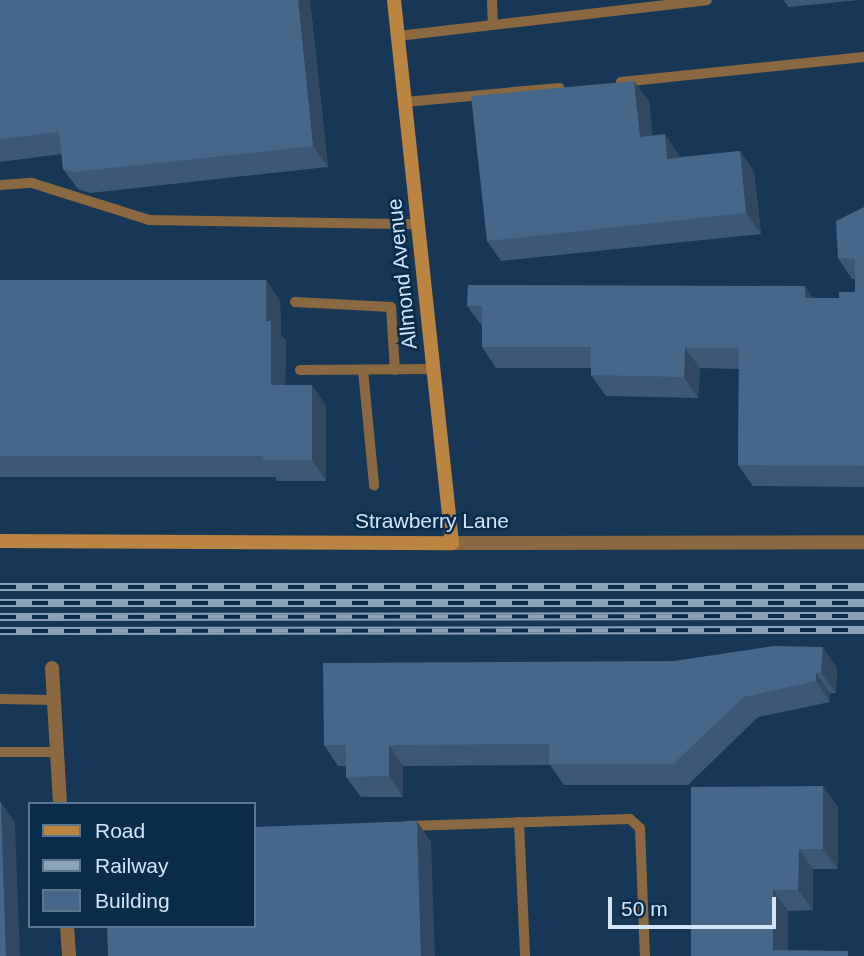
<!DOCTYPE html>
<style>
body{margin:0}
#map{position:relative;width:864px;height:956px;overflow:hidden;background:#163756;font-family:Arial,sans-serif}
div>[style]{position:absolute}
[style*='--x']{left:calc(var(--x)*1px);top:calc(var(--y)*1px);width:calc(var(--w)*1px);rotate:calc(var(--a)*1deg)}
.lane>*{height:10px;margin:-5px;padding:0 5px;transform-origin:5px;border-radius:5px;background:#8b6840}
.street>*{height:14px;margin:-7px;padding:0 7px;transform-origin:7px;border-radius:7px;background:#8b6840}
.secondary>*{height:14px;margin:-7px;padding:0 7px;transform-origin:7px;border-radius:7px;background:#bb8440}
.rail>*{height:8px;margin-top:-4px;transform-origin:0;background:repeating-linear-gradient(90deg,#0a2c4b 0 16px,#89a1b9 0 32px);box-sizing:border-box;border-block:2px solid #89a1b9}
.wall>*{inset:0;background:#3b5977}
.shaded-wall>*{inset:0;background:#304861}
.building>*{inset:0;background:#45678a}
span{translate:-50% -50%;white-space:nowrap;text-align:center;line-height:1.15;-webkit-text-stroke:5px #0a2c4b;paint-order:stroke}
.street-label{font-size:21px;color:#d1e4f8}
.legend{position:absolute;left:28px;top:802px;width:228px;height:126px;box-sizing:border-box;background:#0a2c4b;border:2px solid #5a7690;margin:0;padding:9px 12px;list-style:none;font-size:21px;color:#d1e4f8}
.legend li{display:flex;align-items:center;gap:14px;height:35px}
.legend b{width:35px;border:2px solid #5a7690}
.scale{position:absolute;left:608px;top:897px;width:168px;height:32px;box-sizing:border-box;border:4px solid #d1e4f8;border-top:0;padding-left:9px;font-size:21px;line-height:24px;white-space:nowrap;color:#d1e4f8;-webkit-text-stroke:5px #0a2c4b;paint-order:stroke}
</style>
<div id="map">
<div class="lane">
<div style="--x:492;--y:0;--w:25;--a:88"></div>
<div style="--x:398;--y:36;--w:311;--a:-6.6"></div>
<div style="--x:621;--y:82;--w:244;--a:-5.9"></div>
<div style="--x:405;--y:102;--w:155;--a:-5.2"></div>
<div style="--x:0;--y:185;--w:32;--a:-4"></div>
<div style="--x:32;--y:183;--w:123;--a:17.5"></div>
<div style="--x:149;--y:220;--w:269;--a:0.9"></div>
<div style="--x:295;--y:302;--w:96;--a:3"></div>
<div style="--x:391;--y:307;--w:63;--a:86.4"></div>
<div style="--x:300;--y:370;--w:133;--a:-0.4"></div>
<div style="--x:363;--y:370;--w:116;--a:84.5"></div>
<div style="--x:0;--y:699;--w:54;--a:1.1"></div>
<div style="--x:0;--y:752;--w:57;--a:0"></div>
<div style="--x:519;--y:822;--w:134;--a:87.4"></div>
<div style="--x:408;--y:826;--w:222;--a:-1.8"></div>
<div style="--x:630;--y:819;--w:13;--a:42"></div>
<div style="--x:640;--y:828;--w:128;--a:87.8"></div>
</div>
<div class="street">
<div style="--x:452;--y:543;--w:412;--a:-0.1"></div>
<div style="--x:52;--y:668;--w:136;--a:86.6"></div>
<div style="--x:67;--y:926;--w:30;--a:86"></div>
</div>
<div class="secondary">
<div style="--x:0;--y:541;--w:452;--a:0.3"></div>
<div style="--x:452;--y:543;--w:546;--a:-96.1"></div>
</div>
<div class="rail">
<div style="--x:0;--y:587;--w:864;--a:0"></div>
<div style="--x:0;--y:603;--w:864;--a:0"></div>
<div style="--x:0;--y:617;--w:864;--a:-0.07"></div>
<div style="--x:0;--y:631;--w:864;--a:-0.07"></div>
</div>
<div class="wall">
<div style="clip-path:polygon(0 0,310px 0,328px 167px,90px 193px,78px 189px,63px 169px,62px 154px,0 162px)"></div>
<div style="clip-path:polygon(783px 0,859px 0,789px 7px)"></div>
<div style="clip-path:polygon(649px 101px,652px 135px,679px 155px,679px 157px,740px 151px,754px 172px,761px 234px,501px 261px,487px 241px)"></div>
<div style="clip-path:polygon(864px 207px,864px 487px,753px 486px,738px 465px,739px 369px,700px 368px,698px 398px,606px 396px,591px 375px,591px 368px,496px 368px,482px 347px,482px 326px,467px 306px,839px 298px,855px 292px,855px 279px,852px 279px,838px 258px)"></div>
<div style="clip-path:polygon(0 280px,266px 280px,280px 301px,281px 335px,286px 341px,285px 385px,312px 385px,326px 406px,326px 481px,277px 481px,275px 477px,0 477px)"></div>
<div style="clip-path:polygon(837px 668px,836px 693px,830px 693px,830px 702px,758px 717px,688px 785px,564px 785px,550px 765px,403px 766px,403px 797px,361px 797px,346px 777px,346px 766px,338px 766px,324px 745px)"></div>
<div style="clip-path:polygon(838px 807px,838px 869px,813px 869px,813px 910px,788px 911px,788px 951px,691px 956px)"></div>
</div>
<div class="shaded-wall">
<div style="clip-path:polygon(298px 0,310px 0,328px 167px,313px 146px)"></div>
<div style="clip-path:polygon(634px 81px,649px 101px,655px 157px,640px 137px)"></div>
<div style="clip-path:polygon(665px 134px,679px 155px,681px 179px,667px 159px)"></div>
<div style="clip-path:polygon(740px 151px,754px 172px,761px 234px,746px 213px)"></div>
<div style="clip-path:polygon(266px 280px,280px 301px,281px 335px,286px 341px,285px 405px,271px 385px,266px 321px)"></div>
<div style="clip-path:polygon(805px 286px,819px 307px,805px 298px)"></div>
<div style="clip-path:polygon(685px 348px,700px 368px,698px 398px,684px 377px)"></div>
<div style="clip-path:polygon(312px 385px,326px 406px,326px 481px,312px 460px)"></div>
<div style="clip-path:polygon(823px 647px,837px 668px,836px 693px,821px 673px)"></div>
<div style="clip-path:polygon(816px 673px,830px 693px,830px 702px,816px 681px)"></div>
<div style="clip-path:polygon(389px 745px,403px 766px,403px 797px,389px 776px)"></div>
<div style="clip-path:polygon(823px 786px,838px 807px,838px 869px,823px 849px)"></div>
<div style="clip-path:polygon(1px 802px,15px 823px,20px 956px,6px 956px)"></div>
<div style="clip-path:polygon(417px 821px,431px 842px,435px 956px,421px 956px)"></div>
<div style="clip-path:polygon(799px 849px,813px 869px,813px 910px,798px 890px)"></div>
<div style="clip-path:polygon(773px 890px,788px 911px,788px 956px,773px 950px)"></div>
</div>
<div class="building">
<div style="clip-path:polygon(0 0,298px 0,313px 146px,75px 172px,63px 169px,59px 132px,0 139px)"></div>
<div style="clip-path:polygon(634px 81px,640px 137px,665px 134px,667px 159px,740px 151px,746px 213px,487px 241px,471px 96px)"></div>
<div style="clip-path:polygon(864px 207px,864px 466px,738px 465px,739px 348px,685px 348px,684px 377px,591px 375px,591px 347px,482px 347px,482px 306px,467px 306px,468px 285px,805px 286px,805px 298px,839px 298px,839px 292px,855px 292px,855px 259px,838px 258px,836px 221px)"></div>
<div style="clip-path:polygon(0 280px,266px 280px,266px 321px,271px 321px,271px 385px,312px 385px,312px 460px,263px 460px,263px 456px,0 456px)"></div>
<div style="clip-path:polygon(774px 646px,823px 647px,821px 673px,816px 673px,816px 681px,744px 697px,673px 764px,549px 764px,549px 744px,389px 745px,389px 776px,346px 777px,346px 745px,324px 745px,323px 663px,674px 661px)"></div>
<div style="clip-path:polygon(823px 786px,823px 849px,799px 849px,798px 890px,773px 890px,773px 950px,848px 951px,848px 956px,691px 956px,691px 787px)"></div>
<div style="clip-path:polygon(0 802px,1px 802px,6px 956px,0 956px)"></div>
<div style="clip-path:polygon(417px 821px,421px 956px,108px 956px,107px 926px,254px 926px,254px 827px)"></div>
</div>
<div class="street-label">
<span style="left:402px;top:274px;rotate:-96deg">Allmond Avenue</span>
<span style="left:432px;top:521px">Strawberry Lane</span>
</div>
<ul class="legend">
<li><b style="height:9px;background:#bb8440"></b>Road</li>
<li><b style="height:9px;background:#89a1b9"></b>Railway</li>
<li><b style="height:19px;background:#45678a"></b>Building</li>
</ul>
<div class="scale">50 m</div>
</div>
